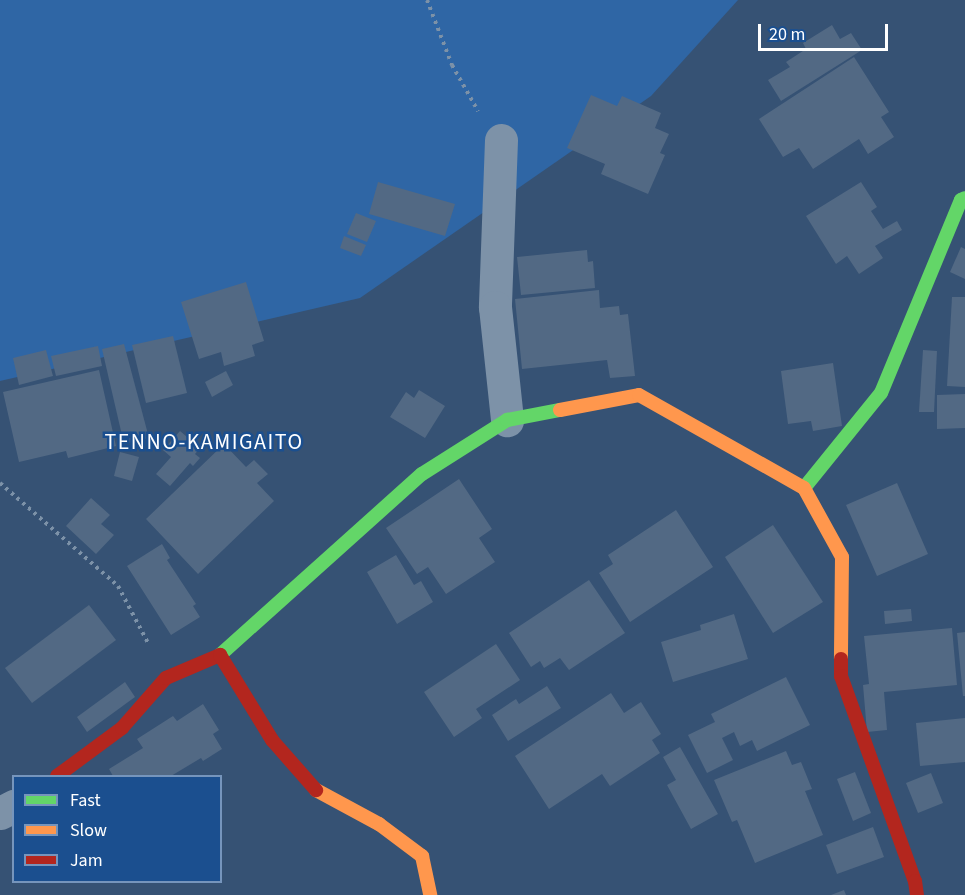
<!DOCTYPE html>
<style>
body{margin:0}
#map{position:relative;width:965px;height:895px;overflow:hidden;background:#365274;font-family:"Source Sans 3",sans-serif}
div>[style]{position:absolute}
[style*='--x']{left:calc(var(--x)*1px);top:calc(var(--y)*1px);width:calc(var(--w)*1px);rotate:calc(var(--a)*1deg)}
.green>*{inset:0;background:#2f66a5}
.building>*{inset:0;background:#526984}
.path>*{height:4px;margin-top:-2px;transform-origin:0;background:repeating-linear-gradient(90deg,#7d92a8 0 3px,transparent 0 7.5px)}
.street>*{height:33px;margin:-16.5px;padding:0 16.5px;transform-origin:16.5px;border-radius:16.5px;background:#7d92a8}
.fast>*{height:14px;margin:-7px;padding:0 7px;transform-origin:7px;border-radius:7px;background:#63d668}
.slow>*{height:14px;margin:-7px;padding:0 7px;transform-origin:7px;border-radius:7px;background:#ff974d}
.jam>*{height:14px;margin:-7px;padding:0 7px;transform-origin:7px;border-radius:7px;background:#b3261e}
span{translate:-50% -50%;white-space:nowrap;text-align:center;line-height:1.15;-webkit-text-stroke:5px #1b4f8f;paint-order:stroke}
.neighbourhood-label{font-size:22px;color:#fff;letter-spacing:1.5px}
.legend{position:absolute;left:12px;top:775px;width:210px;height:108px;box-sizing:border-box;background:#1b4f8f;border:2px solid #7695bc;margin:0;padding:8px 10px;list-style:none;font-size:18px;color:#fff}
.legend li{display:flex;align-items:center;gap:12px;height:30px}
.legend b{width:30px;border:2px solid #7695bc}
.scale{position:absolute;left:758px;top:24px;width:130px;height:27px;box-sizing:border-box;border:3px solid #fff;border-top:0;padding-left:8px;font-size:18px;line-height:21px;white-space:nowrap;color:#fff;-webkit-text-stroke:4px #1b4f8f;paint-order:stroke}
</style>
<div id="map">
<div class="green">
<div style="clip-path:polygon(0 0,738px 0,651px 96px,360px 298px,0 381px)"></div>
</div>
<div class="building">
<div style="clip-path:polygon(832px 25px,840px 39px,851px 33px,862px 50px,781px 101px,768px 80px,790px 67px,786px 62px,806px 49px,803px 43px)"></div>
<div style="clip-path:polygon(854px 57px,889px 112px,881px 117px,894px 137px,868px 154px,859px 139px,813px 169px,799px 148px,783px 157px,759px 119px)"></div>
<div style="clip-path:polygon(591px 95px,617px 106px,622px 96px,661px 113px,655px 128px,669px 134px,660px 153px,665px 155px,648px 194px,601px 174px,605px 164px,567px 148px)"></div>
<div style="clip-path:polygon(378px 182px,455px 204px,445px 236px,369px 214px)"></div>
<div style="clip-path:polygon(861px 182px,877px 207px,871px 211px,883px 229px,897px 221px,902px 230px,875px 246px,883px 258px,859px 274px,847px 256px,836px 264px,806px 216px)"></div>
<div style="clip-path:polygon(356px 213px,376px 221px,367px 242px,347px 234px)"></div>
<div style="clip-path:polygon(344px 236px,366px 245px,361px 256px,340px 248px)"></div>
<div style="clip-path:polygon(961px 247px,965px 249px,965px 279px,950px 272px)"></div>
<div style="clip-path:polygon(587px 250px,588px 262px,593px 261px,595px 288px,521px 295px,517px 257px)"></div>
<div style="clip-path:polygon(246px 282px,264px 341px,252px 345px,255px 356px,224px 366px,221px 352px,199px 359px,181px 302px)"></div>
<div style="clip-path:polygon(599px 290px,600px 308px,619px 306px,620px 315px,628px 314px,635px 376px,610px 378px,607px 360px,522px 369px,515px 299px)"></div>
<div style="clip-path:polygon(952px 297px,965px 297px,965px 387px,947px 386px)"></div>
<div style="clip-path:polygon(173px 336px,187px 393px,146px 403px,132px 345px)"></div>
<div style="clip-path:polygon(124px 344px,149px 438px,124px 444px,102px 349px)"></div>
<div style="clip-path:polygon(98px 346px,102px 366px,56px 376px,51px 356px)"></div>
<div style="clip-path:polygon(46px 350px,53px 376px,19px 385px,13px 358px)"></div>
<div style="clip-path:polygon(923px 350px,937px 351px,934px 412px,919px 412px)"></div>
<div style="clip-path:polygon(833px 363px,842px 426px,813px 431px,811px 421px,788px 424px,781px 371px)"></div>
<div style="clip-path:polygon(99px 370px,116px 446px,68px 458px,66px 451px,19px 462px,3px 392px)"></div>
<div style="clip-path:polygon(226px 371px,233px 385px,212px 397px,205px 382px)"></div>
<div style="clip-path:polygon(419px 390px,445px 406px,425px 438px,390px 417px,406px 392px,414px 398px)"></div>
<div style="clip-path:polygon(965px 394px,965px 428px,937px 429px,937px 395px)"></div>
<div style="clip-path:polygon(180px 431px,200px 448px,195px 454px,200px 458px,193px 466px,190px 463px,170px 486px,156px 474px,171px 457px,163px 450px)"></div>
<div style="clip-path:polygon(224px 444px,246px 467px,254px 460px,268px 474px,257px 483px,274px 501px,198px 574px,146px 519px)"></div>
<div style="clip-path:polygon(120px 452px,139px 457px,132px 481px,114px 476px)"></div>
<div style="clip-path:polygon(459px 479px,492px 529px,479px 538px,495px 562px,446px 594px,428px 567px,417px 574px,386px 528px)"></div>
<div style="clip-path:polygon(897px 483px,928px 554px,877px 576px,846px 505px)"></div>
<div style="clip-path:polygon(91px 498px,110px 515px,101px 524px,114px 535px,96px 554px,66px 526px)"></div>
<div style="clip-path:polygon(676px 510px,713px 567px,630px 622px,599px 573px,613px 564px,608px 555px)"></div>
<div style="clip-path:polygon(773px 525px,823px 602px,773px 633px,725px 557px)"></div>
<div style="clip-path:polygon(162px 544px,170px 558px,167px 560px,196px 604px,193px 606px,200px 617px,171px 635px,127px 566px)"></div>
<div style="clip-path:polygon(396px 555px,414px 585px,421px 581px,433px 602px,397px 624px,367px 572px)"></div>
<div style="clip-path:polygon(589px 580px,625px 633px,569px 670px,560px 658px,544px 668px,540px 661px,531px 667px,509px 633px)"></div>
<div style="clip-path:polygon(89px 605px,116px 640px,32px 703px,5px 668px)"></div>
<div style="clip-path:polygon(911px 609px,912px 621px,885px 624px,884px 611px)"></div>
<div style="clip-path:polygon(734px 614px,748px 659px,673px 682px,661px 642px,701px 630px,700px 625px)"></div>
<div style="clip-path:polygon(952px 628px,957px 685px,884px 692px,887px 730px,867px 732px,863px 685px,869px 684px,864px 636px)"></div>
<div style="clip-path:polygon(965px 632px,965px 696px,963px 696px,957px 633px)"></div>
<div style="clip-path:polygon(496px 644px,520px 680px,476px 709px,482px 718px,454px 737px,424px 692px)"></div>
<div style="clip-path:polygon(786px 677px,810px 725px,757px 751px,752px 740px,740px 746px,734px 732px,722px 738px,733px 760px,707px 773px,688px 735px,715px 722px,711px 714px)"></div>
<div style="clip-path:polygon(125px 682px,135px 697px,87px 732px,77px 717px)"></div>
<div style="clip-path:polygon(547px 686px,561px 708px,508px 741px,492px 715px,516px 699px,519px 704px)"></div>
<div style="clip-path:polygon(611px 693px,624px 713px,641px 702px,661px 734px,652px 740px,660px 753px,610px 786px,602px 774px,549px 809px,515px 756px)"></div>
<div style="clip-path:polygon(203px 704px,219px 730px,213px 734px,222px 749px,203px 761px,201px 758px,171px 776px,113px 776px,109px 769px,143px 748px,137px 739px,173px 716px,177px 721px)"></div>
<div style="clip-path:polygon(965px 718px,965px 762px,920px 766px,916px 723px)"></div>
<div style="clip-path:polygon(680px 747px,718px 814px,691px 829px,667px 785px,676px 780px,663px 757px)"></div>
<div style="clip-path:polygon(786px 751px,792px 765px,801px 762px,812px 789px,805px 791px,823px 835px,755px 863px,737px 820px,732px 822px,714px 780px)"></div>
<div style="clip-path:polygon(855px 772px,871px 813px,853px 821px,837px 779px)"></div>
<div style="clip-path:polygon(931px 773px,943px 803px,918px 813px,906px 783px)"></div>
<div style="clip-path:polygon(873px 827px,884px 857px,837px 874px,826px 845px)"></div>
<div style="clip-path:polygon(844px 890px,846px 895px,831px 895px)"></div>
</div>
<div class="path">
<div style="--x:427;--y:0;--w:70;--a:69"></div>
<div style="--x:452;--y:65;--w:53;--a:60.5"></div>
<div style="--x:0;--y:483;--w:157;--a:41.1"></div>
<div style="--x:118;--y:586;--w:64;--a:62.2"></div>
</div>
<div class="street">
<div style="--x:501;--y:140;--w:167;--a:92.1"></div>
<div style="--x:495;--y:307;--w:114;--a:83.9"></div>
<div style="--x:0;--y:813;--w:16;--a:-27"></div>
</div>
<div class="fast">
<div style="--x:804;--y:488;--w:122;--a:-51"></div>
<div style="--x:881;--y:393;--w:209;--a:-67.5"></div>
<div style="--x:961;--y:200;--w:4;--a:-27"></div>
<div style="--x:220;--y:655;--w:271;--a:-41.9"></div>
<div style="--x:422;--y:474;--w:101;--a:-32.4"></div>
<div style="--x:507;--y:420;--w:54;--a:-10.7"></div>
</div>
<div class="slow">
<div style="--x:560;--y:410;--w:80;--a:-10.8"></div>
<div style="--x:639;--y:395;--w:189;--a:29.4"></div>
<div style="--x:804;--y:488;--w:79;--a:61.2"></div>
<div style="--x:842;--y:557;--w:102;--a:90.6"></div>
<div style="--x:316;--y:790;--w:72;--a:28.4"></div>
<div style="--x:379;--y:824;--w:54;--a:36.7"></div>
<div style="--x:422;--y:856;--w:40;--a:78"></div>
</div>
<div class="jam">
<div style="--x:841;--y:659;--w:17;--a:90"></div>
<div style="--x:841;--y:676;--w:218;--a:70.2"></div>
<div style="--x:915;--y:881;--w:14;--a:82"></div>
<div style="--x:57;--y:776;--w:81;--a:-36.4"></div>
<div style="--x:122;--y:728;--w:67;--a:-48.7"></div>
<div style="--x:166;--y:678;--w:59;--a:-23.1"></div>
<div style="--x:220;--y:655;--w:100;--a:58.5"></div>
<div style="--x:272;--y:740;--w:67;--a:48.7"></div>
</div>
<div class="neighbourhood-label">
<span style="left:204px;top:443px">TENNO-KAMIGAITO</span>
</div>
<ul class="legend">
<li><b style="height:8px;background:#63d668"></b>Fast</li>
<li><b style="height:8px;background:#ff974d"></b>Slow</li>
<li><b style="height:8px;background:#b3261e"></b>Jam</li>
</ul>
<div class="scale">20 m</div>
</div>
